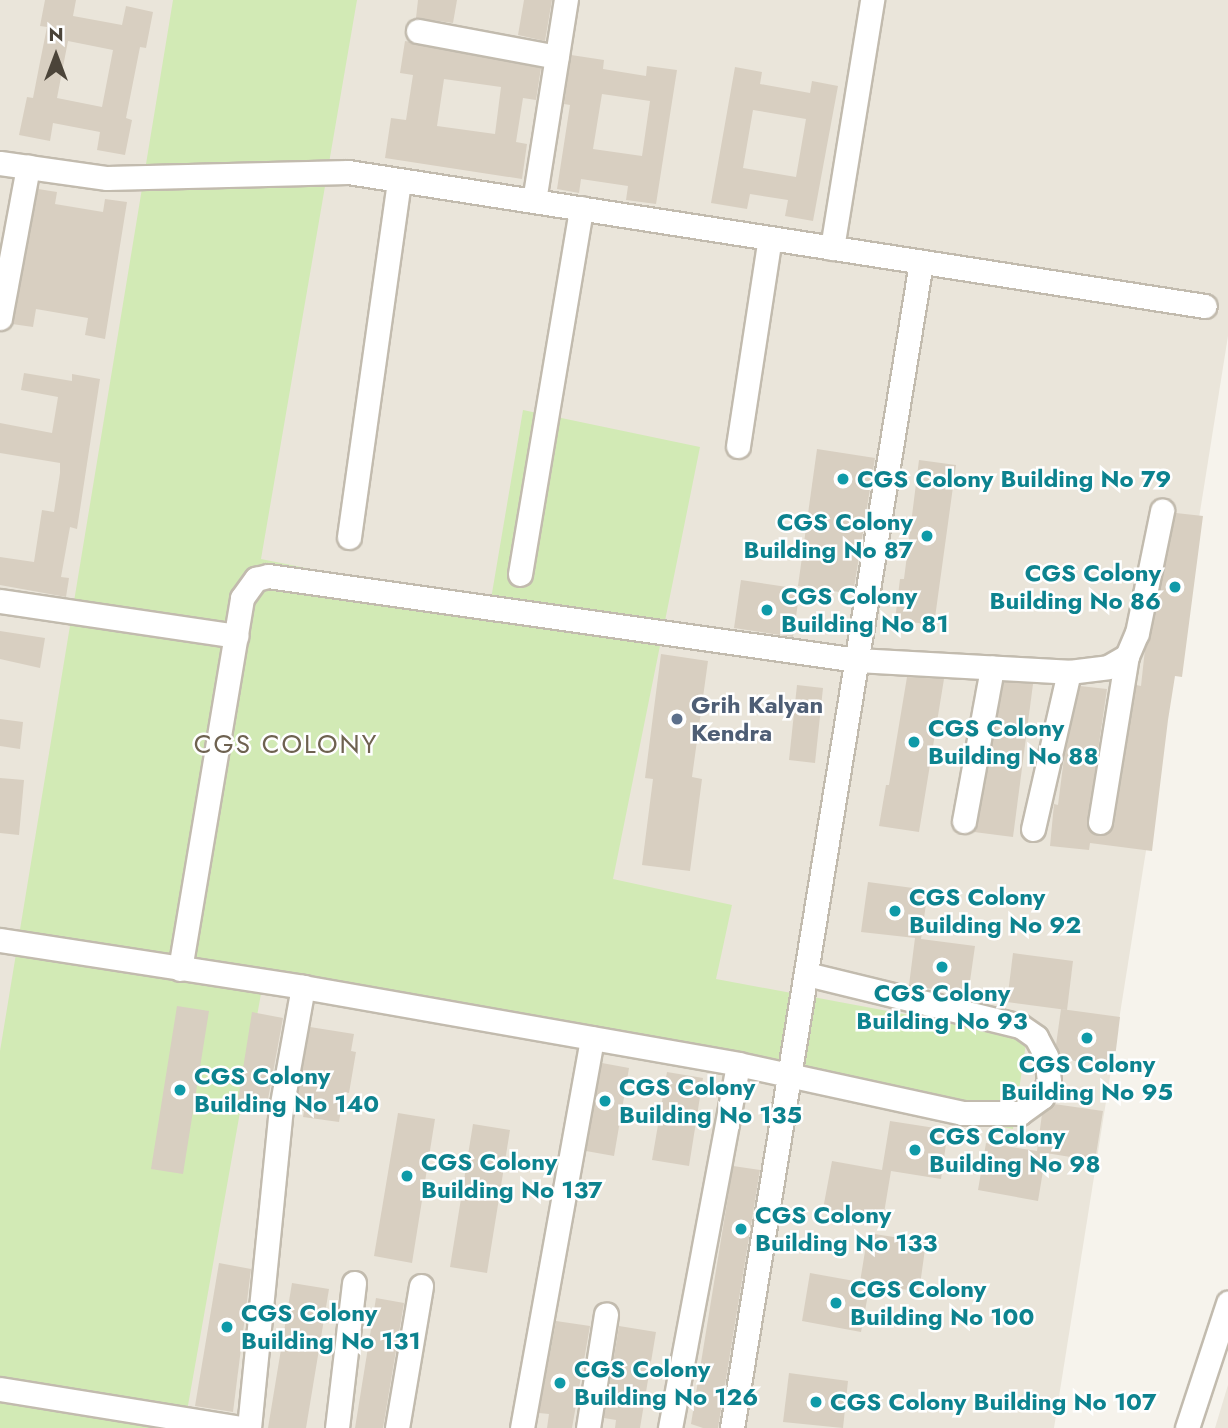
<!DOCTYPE html>
<style>
body{margin:0}
#map{position:relative;width:1228px;height:1428px;overflow:hidden;background:#f6f3ec;font-family:Jost,sans-serif}
div>[style]{position:absolute}
[style*='--x']{left:calc(var(--x)*1px);top:calc(var(--y)*1px);width:calc(var(--w)*1px);rotate:calc(var(--a)*1deg)}
.residential>*{inset:0;background:#eae5da}
.green>*{inset:0;background:#d2eab5}
.building>*{inset:0;background:#d8cfc1}
.roads{filter:drop-shadow(2px 0 #c2bbae) drop-shadow(-2px 0 #c2bbae) drop-shadow(0 2px #c2bbae) drop-shadow(0 -2px #c2bbae)}
.minor>*{height:23px;margin:-11.5px;padding:0 11.5px;transform-origin:11.5px;border-radius:11.5px;background:#fff}
.dots>*{width:19px;height:19px;translate:-50% -50%;box-sizing:border-box;border:4px solid #fff;border-radius:50%}
span{translate:-50% -50%;white-space:nowrap;text-align:center;line-height:1.15;-webkit-text-stroke:5px #fff;paint-order:stroke}
.culture-label{font-size:24px;color:#0d838f;font-weight:700}
.left{translate:0 -50%;text-align:left}
.right{translate:-100% -50%;text-align:right}
.service-label{font-size:24px;color:#4e5e75;font-weight:700}
.neighbourhood-label{font-size:26px;color:#6e6250;letter-spacing:2px}
.north{position:absolute;left:21px;top:21px;width:70px;height:70px;-webkit-text-stroke:5px #fff;paint-order:stroke;rotate:0deg;font-size:19px;font-weight:700;line-height:28px;text-align:center;color:#4b4439}
.north::after{content:'';display:block;margin:auto;width:24px;height:32px;background:#4b4439;clip-path:polygon(50% 0,100% 100%,50% 72%,0 100%)}
</style>
<div id="map">
<div class="residential">
<div style="clip-path:polygon(0 0,1228px 0,1228px 336px,1054px 1428px,0 1428px)"></div>
<div style="clip-path:polygon(1228px 1385px,1228px 1428px,1215px 1428px)"></div>
</div>
<div class="green">
<div style="clip-path:polygon(173px 0,357px 0,261px 559px,490px 605px,523px 410px,700px 447px,613px 879px,732px 905px,716px 979px,1027px 1037px,1013px 1129px,262px 988px,184px 1428px,0 1428px,0 1051px)"></div>
</div>
<div class="building">
<div style="clip-path:polygon(evenodd,45px 0,76px 0,73px 16px,122px 25px,126px 6px,153px 12px,146px 48px,140px 47px,126px 118px,132px 120px,125px 155px,97px 150px,100px 132px,53px 123px,50px 141px,19px 135px,27px 97px,33px 98px,40px 62px,47px 27px,40px 26px,45px 0,68px 41px,113px 50px,102px 107px,57px 98px,68px 41px)"></div>
<div style="clip-path:polygon(418px 0,457px 0,453px 23px,416px 18px)"></div>
<div style="clip-path:polygon(524px 0,552px 0,545px 41px,518px 35px)"></div>
<div style="clip-path:polygon(evenodd,405px 41px,541px 68px,536px 100px,523px 98px,516px 142px,527px 144px,522px 179px,385px 158px,391px 118px,406px 120px,413px 75px,400px 73px,405px 41px,444px 79px,501px 87px,495px 134px,437px 126px,444px 79px)"></div>
<div style="clip-path:polygon(evenodd,571px 55px,604px 60px,603px 69px,646px 76px,647px 66px,677px 70px,656px 204px,626px 200px,628px 186px,581px 179px,579px 193px,557px 189px,570px 105px,564px 104px,571px 55px,602px 94px,650px 101px,642px 156px,593px 149px,602px 94px)"></div>
<div style="clip-path:polygon(evenodd,735px 67px,762px 72px,760px 84px,810px 93px,812px 81px,838px 86px,813px 221px,785px 216px,788px 200px,750px 194px,747px 209px,711px 203px,735px 67px,753px 110px,806px 119px,796px 177px,743px 168px,753px 110px)"></div>
<div style="clip-path:polygon(38px 189px,57px 192px,55px 204px,103px 212px,105px 199px,127px 202px,105px 339px,85px 335px,88px 318px,36px 309px,33px 327px,12px 324px)"></div>
<div style="clip-path:polygon(24px 373px,72px 381px,72px 374px,100px 379px,77px 529px,70px 527px,61px 577px,69px 578px,66px 597px,0 585px,0 557px,34px 562px,42px 510px,54px 512px,60px 473px,60px 463px,0 453px,0 423px,52px 433px,58px 397px,21px 390px)"></div>
<div style="clip-path:polygon(817px 449px,875px 458px,853px 594px,798px 586px)"></div>
<div style="clip-path:polygon(919px 460px,956px 465px,934px 625px,895px 620px,900px 579px,904px 579px)"></div>
<div style="clip-path:polygon(1176px 513px,1203px 516px,1182px 677px,1175px 676px,1168px 720px,1152px 851px,1090px 843px,1089px 850px,1050px 846px,1054px 804px,1058px 805px,1064px 758px,1080px 686px,1107px 689px,1087px 826px,1098px 836px,1106px 835px,1114px 825px,1136px 685px,1141px 686px,1145px 649px)"></div>
<div style="clip-path:polygon(741px 580px,800px 589px,793px 637px,734px 628px)"></div>
<div style="clip-path:polygon(0 631px,45px 638px,40px 668px,0 659px)"></div>
<div style="clip-path:polygon(661px 654px,708px 661px,692px 777px,702px 779px,690px 871px,642px 865px,653px 779px,645px 778px)"></div>
<div style="clip-path:polygon(907px 677px,944px 679px,919px 832px,879px 826px,886px 785px,889px 785px)"></div>
<div style="clip-path:polygon(1004px 682px,1033px 684px,1013px 837px,974px 832px)"></div>
<div style="clip-path:polygon(797px 685px,823px 688px,815px 763px,789px 760px)"></div>
<div style="clip-path:polygon(0 719px,23px 722px,20px 749px,0 746px)"></div>
<div style="clip-path:polygon(0 778px,24px 780px,19px 835px,0 833px)"></div>
<div style="clip-path:polygon(868px 882px,928px 890px,921px 939px,975px 946px,968px 995px,909px 985px,915px 938px,861px 932px)"></div>
<div style="clip-path:polygon(1013px 953px,1073px 961px,1067px 1010px,1007px 1002px)"></div>
<div style="clip-path:polygon(177px 1006px,209px 1011px,183px 1174px,151px 1169px)"></div>
<div style="clip-path:polygon(1061px 1009px,1120px 1017px,1114px 1066px,1060px 1059px,1056px 1045px)"></div>
<div style="clip-path:polygon(252px 1012px,283px 1018px,267px 1105px,238px 1100px)"></div>
<div style="clip-path:polygon(310px 1027px,354px 1034px,351px 1051px,356px 1052px,349px 1093px,344px 1092px,339px 1122px,303px 1117px,304px 1111px,295px 1110px)"></div>
<div style="clip-path:polygon(602px 1063px,629px 1068px,614px 1156px,586px 1151px)"></div>
<div style="clip-path:polygon(667px 1072px,703px 1078px,689px 1166px,652px 1160px)"></div>
<div style="clip-path:polygon(1054px 1104px,1103px 1111px,1095px 1161px,1046px 1153px,1038px 1201px,978px 1190px,986px 1143px,1037px 1151px,1042px 1114px)"></div>
<div style="clip-path:polygon(398px 1113px,435px 1119px,412px 1263px,374px 1256px)"></div>
<div style="clip-path:polygon(890px 1121px,948px 1130px,941px 1179px,891px 1171px,883px 1219px,823px 1209px,832px 1161px,882px 1170px)"></div>
<div style="clip-path:polygon(473px 1124px,510px 1130px,487px 1273px,450px 1267px)"></div>
<div style="clip-path:polygon(733px 1166px,760px 1170px,718px 1428px,703px 1428px,691px 1424px)"></div>
<div style="clip-path:polygon(868px 1233px,926px 1242px,919px 1292px,866px 1283px,870px 1284px,861px 1332px,802px 1321px,810px 1273px,860px 1282px)"></div>
<div style="clip-path:polygon(219px 1263px,251px 1269px,233px 1412px,195px 1406px)"></div>
<div style="clip-path:polygon(292px 1283px,329px 1289px,306px 1428px,268px 1428px)"></div>
<div style="clip-path:polygon(376px 1298px,404px 1303px,383px 1428px,355px 1428px)"></div>
<div style="clip-path:polygon(556px 1321px,590px 1326px,572px 1428px,547px 1428px,549px 1414px,539px 1413px)"></div>
<div style="clip-path:polygon(619px 1326px,656px 1332px,640px 1428px,615px 1428px,616px 1420px,604px 1418px)"></div>
<div style="clip-path:polygon(789px 1373px,848px 1381px,843px 1428px,783px 1422px)"></div>
</div>
<div class="roads">
<div class="minor">
<div style="--x:418;--y:31;--w:141;--a:10.6"></div>
<div style="--x:0;--y:163;--w:108;--a:8"></div>
<div style="--x:107;--y:178;--w:241;--a:-1.4"></div>
<div style="--x:348;--y:172;--w:867;--a:8.89"></div>
<div style="--x:534;--y:201;--w:204;--a:-81"></div>
<div style="--x:832;--y:248;--w:251;--a:-80.8"></div>
<div style="--x:0;--y:318;--w:154;--a:-79.5"></div>
<div style="--x:738;--y:446;--w:210;--a:-81.3"></div>
<div style="--x:349;--y:537;--w:360;--a:-82"></div>
<div style="--x:520;--y:574;--w:371;--a:-80.5"></div>
<div style="--x:0;--y:601;--w:239;--a:8.4"></div>
<div style="--x:964;--y:821;--w:156;--a:-79.6"></div>
<div style="--x:1100;--y:822;--w:168;--a:-80.8"></div>
<div style="--x:1033;--y:829;--w:161;--a:-77.1"></div>
<div style="--x:0;--y:940;--w:307;--a:8.8"></div>
<div style="--x:303;--y:987;--w:442;--a:10"></div>
<div style="--x:738;--y:1064;--w:229;--a:12.3"></div>
<div style="--x:962;--y:1113;--w:58;--a:0"></div>
<div style="--x:1020;--y:1113;--w:27;--a:-36"></div>
<div style="--x:1042;--y:1097;--w:17;--a:-66"></div>
<div style="--x:1049;--y:1081;--w:25;--a:-97"></div>
<div style="--x:1046;--y:1056;--w:21;--a:-118"></div>
<div style="--x:1036;--y:1037;--w:19;--a:-145"></div>
<div style="--x:1020;--y:1026;--w:219;--a:-166.3"></div>
<div style="--x:180;--y:969;--w:376;--a:-80.5"></div>
<div style="--x:242;--y:598;--w:24;--a:-54"></div>
<div style="--x:256;--y:579;--w:12;--a:-14"></div>
<div style="--x:268;--y:576;--w:595;--a:8.12"></div>
<div style="--x:857;--y:660;--w:212;--a:3.2"></div>
<div style="--x:1069;--y:672;--w:39;--a:-7"></div>
<div style="--x:1108;--y:667;--w:22;--a:-30"></div>
<div style="--x:1127;--y:656;--w:25;--a:-67"></div>
<div style="--x:1137;--y:633;--w:125;--a:-78.4"></div>
<div style="--x:0;--y:1389;--w:244;--a:9.2"></div>
<div style="--x:249;--y:1428;--w:321;--a:-84.3"></div>
<div style="--x:281;--y:1109;--w:124;--a:-79.8"></div>
<div style="--x:337;--y:1428;--w:146;--a:-83.3"></div>
<div style="--x:397;--y:1428;--w:144;--a:-80.4"></div>
<div style="--x:522;--y:1428;--w:396;--a:-79.8"></div>
<div style="--x:588;--y:1428;--w:115;--a:-81"></div>
<div style="--x:670;--y:1428;--w:370;--a:-79.4"></div>
<div style="--x:732;--y:1428;--w:1181;--a:-80.79"></div>
<div style="--x:1187;--y:1428;--w:132;--a:-71.8"></div>
</div>
</div>
<div class="dots">
<div style="left:843px;top:479px;background:#0f9aa8"></div>
<div style="left:927px;top:536px;background:#0f9aa8"></div>
<div style="left:1175px;top:587px;background:#0f9aa8"></div>
<div style="left:767px;top:610px;background:#0f9aa8"></div>
<div style="left:677px;top:719px;background:#5c6f8a"></div>
<div style="left:914px;top:742px;background:#0f9aa8"></div>
<div style="left:895px;top:911px;background:#0f9aa8"></div>
<div style="left:942px;top:967px;background:#0f9aa8"></div>
<div style="left:1087px;top:1038px;background:#0f9aa8"></div>
<div style="left:180px;top:1090px;background:#0f9aa8"></div>
<div style="left:605px;top:1101px;background:#0f9aa8"></div>
<div style="left:915px;top:1150px;background:#0f9aa8"></div>
<div style="left:407px;top:1176px;background:#0f9aa8"></div>
<div style="left:741px;top:1229px;background:#0f9aa8"></div>
<div style="left:836px;top:1303px;background:#0f9aa8"></div>
<div style="left:227px;top:1327px;background:#0f9aa8"></div>
<div style="left:560px;top:1383px;background:#0f9aa8"></div>
<div style="left:816px;top:1402px;background:#0f9aa8"></div>
</div>
<div class="culture-label">
<span class="left" style="left:857px;top:479px">CGS Colony Building No 79</span>
<span class="right" style="left:913px;top:536px">CGS Colony<br>Building No 87</span>
<span class="right" style="left:1161px;top:587px">CGS Colony<br>Building No 86</span>
<span class="left" style="left:781px;top:610px">CGS Colony<br>Building No 81</span>
<span class="left" style="left:928px;top:742px">CGS Colony<br>Building No 88</span>
<span class="left" style="left:909px;top:911px">CGS Colony<br>Building No 92</span>
<span style="left:942px;top:1007px">CGS Colony<br>Building No 93</span>
<span style="left:1087px;top:1078px">CGS Colony<br>Building No 95</span>
<span class="left" style="left:194px;top:1090px">CGS Colony<br>Building No 140</span>
<span class="left" style="left:619px;top:1101px">CGS Colony<br>Building No 135</span>
<span class="left" style="left:929px;top:1150px">CGS Colony<br>Building No 98</span>
<span class="left" style="left:421px;top:1176px">CGS Colony<br>Building No 137</span>
<span class="left" style="left:755px;top:1229px">CGS Colony<br>Building No 133</span>
<span class="left" style="left:850px;top:1303px">CGS Colony<br>Building No 100</span>
<span class="left" style="left:241px;top:1327px">CGS Colony<br>Building No 131</span>
<span class="left" style="left:574px;top:1383px">CGS Colony<br>Building No 126</span>
<span class="left" style="left:830px;top:1402px">CGS Colony Building No 107</span>
</div>
<div class="service-label">
<span class="left" style="left:691px;top:719px">Grih Kalyan<br>Kendra</span>
</div>
<div class="neighbourhood-label">
<span style="left:286px;top:745px">CGS COLONY</span>
</div>
<div class="north">N</div>
</div>
